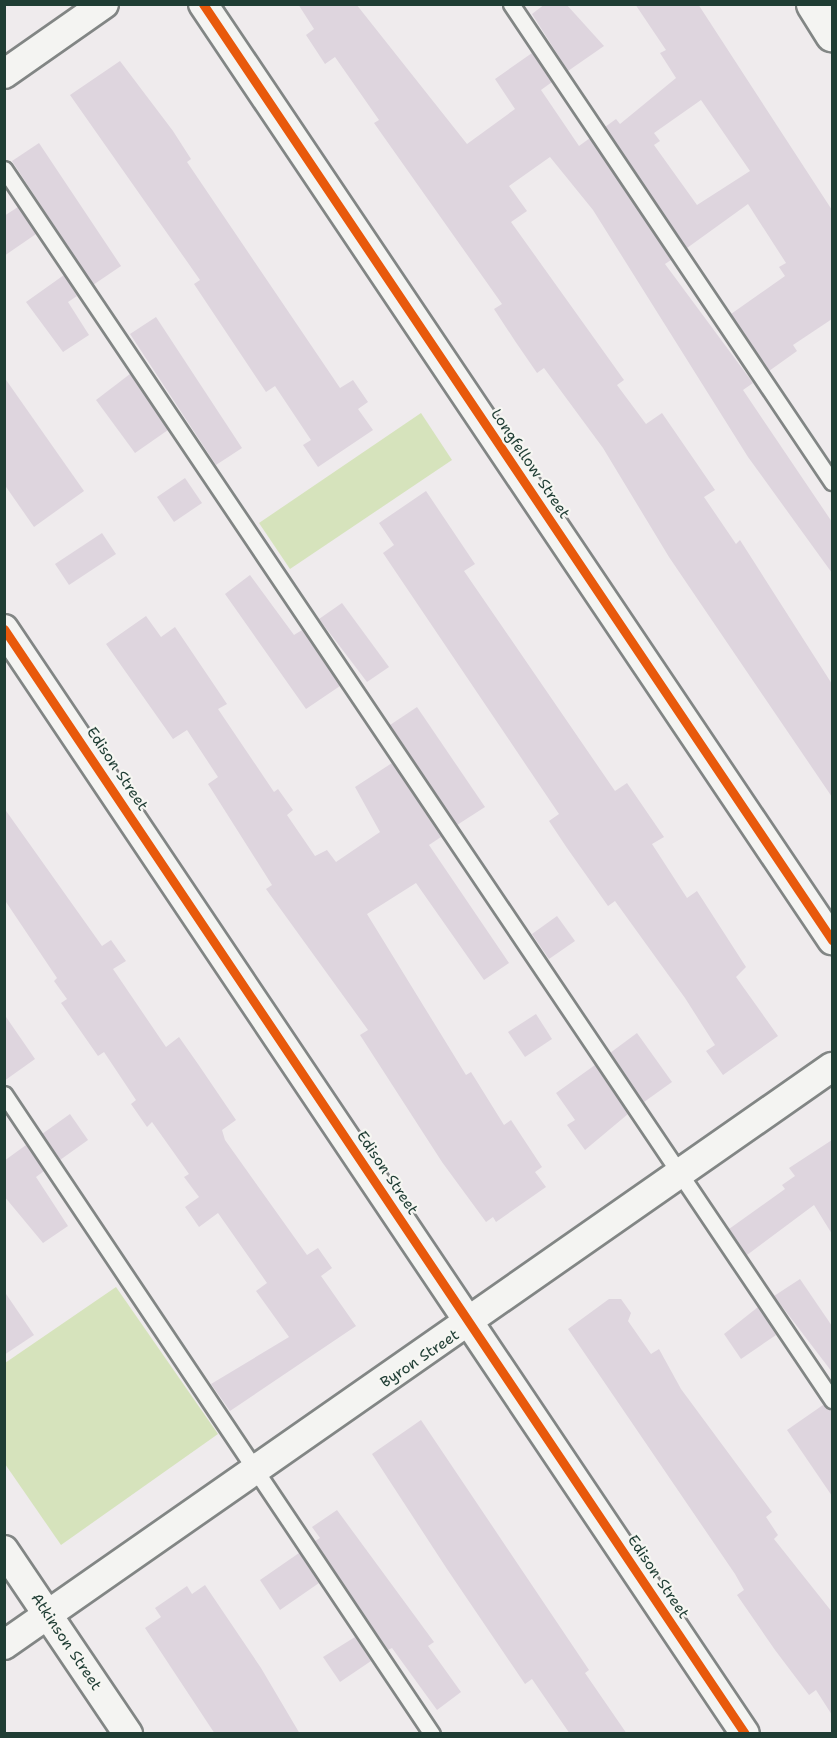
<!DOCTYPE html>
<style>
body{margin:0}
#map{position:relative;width:837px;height:1738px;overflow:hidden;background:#efebed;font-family:"Shantell Sans",sans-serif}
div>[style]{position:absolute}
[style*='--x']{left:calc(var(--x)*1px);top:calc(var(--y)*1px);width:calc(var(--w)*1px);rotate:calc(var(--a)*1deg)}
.green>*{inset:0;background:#d6e3bc}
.building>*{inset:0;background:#ded5de}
.roads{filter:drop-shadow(2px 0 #828685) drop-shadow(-2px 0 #828685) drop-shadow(0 2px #828685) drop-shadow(0 -2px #828685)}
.service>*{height:15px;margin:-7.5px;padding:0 7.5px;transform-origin:7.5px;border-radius:7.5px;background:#f4f4f2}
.minor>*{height:28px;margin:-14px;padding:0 14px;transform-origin:14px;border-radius:14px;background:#f4f4f2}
.tertiary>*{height:33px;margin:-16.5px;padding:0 16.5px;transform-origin:16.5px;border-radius:16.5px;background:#f4f4f2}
.cycleway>*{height:9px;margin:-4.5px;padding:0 4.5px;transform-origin:4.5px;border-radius:4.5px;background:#e8590c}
span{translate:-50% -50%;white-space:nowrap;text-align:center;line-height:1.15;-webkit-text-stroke:4.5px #f6f6f2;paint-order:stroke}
.street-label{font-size:15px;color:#1f3d34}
.frame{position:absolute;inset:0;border:6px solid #1f3d34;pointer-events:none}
</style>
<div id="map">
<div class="green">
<div style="clip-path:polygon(421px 413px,452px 460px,290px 569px,259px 523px)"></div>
<div style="clip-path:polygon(116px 1287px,218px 1434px,61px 1545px,5px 1464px,5px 1363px)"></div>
</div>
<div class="building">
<div style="clip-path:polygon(298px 4px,356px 4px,467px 144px,515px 109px,495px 79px,532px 53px,552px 82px,541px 90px,579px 146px,590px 138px,671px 260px,665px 264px,753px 383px,743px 390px,832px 522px,832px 573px,748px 457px,593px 210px,550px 157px,509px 186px,527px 211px,511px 222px,624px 380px,617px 385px,646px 424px,662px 413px,715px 490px,704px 497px,736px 544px,740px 540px,832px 684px,832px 797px,669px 557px,603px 448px,544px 368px,537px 373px,515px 341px,494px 309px,502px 304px,374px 123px,379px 120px,335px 57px,325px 64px,306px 35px,314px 29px)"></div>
<div style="clip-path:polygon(545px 4px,566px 4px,604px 46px,568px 71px,532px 14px)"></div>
<div style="clip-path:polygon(evenodd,635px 4px,698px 4px,832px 210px,832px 319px,793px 345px,797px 351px,769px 371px,731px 314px,785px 276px,779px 267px,786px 263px,755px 215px,748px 204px,687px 248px,605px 127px,616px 119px,620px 124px,676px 78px,660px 53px,666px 50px,635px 4px,701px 100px,750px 171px,697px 205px,654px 145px,660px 141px,654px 133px,701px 100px)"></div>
<div style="clip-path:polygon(120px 61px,173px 131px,191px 159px,187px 162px,340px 388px,353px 380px,368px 402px,358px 409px,373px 430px,318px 467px,303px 445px,311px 440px,275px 386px,266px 392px,194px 284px,200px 280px,70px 95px)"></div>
<div style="clip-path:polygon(39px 143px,121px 266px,93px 285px,12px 161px)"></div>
<div style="clip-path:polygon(18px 207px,36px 234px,4px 256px,4px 216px)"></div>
<div style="clip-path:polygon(64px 275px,77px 296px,68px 302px,89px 335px,63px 352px,26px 302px)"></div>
<div style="clip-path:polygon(156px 317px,242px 448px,216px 465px,130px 334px)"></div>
<div style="clip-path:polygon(130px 374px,168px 430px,135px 453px,96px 400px)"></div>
<div style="clip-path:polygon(4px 377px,84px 491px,34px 527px,4px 484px)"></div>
<div style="clip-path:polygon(185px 478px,202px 503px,174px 522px,157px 497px)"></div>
<div style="clip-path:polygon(426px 491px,475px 564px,464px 571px,615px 791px,627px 783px,664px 837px,652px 844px,687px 898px,697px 891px,746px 967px,736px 977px,778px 1036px,723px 1075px,706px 1051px,715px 1045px,685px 998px,615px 901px,608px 906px,567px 848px,549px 821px,559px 814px,383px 553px,394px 545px,379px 523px)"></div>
<div style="clip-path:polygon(102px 533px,116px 554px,69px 585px,55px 564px)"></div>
<div style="clip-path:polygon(250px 575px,294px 635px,302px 630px,340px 686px,306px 709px,225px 594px)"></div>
<div style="clip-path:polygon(342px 603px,389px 667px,367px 682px,319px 619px)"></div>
<div style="clip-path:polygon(146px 616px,161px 637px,175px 627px,227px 704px,218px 709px,274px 792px,278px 789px,293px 810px,287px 815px,315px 856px,327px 850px,336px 862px,380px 832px,355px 787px,392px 763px,441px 837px,429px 845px,509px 963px,484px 980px,416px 883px,367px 914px,466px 1075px,471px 1072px,504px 1125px,511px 1120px,542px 1167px,535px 1172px,546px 1187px,496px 1222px,493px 1217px,486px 1222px,442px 1162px,360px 1035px,368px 1030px,266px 889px,272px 885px,208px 784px,218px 777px,187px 730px,173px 739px,106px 644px)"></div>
<div style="clip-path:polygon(417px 707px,485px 807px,457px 825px,390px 725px)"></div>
<div style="clip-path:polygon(4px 808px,102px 946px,111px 940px,126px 961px,113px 969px,166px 1047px,179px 1037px,198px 1064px,236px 1120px,222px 1130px,225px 1140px,307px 1255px,318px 1248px,332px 1268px,321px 1276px,356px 1326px,230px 1411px,211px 1384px,289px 1337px,256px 1291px,267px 1283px,218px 1213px,199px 1227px,185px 1207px,199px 1197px,184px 1177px,189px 1174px,152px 1122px,147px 1127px,131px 1104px,136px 1100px,104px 1052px,98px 1056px,61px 1003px,67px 999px,54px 981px,57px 978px,4px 899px)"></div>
<div style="clip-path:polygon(557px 916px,575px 941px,549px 959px,532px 934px)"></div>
<div style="clip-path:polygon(4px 1014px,35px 1059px,4px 1081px)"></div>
<div style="clip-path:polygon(536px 1014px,552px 1039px,525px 1057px,508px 1032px)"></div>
<div style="clip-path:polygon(637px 1033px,672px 1082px,644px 1102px,610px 1053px)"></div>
<div style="clip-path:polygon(595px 1065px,628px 1114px,585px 1150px,567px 1125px,575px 1120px,556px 1093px)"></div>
<div style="clip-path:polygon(70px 1114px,88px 1140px,60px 1160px,42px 1134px)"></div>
<div style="clip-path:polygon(832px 1140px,832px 1234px,814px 1205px,747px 1255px,729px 1229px,785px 1189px,782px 1185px,795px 1176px,789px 1168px)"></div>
<div style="clip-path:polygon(26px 1145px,44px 1171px,36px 1177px,68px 1226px,43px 1243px,4px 1196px,4px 1161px)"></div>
<div style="clip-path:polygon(800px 1279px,832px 1326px,832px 1372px,774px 1296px)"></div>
<div style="clip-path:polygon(4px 1291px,34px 1335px,4px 1355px)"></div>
<div style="clip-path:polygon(609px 1299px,621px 1299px,631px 1313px,628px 1321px,651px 1354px,659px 1349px,681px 1389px,772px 1512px,766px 1517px,778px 1535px,774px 1539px,832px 1612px,832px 1715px,816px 1690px,809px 1695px,775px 1650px,737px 1595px,744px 1590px,735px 1574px,568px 1329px)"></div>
<div style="clip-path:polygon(758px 1307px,776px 1335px,741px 1359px,724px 1334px)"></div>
<div style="clip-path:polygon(823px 1405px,832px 1410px,832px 1496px,787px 1430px)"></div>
<div style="clip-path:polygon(421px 1420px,589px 1670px,585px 1673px,627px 1734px,570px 1734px,532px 1679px,525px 1684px,447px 1569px,372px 1454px)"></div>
<div style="clip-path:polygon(337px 1510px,434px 1642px,428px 1646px,461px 1692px,437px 1710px,392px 1648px,388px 1650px,315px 1541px,320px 1538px,312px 1527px)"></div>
<div style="clip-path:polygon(299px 1553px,319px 1583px,280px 1610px,260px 1580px)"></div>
<div style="clip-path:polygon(205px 1585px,261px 1668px,300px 1734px,215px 1734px,145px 1628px,161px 1617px,155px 1608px,187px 1586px,192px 1594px)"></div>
<div style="clip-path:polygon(355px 1637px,371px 1661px,340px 1682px,323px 1657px)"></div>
</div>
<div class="roads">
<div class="service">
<div style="--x:511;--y:4;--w:576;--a:56.12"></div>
<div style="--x:4;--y:169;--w:1484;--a:56.07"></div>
<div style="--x:4;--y:1094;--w:770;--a:56.23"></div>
</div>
<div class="minor">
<div style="--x:203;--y:4;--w:1128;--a:56.1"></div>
<div style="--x:4;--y:74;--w:122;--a:-35"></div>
<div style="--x:4;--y:629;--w:1330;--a:56.15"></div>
<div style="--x:4;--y:1550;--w:222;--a:56"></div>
<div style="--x:4;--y:1645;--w:1010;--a:-34.92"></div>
</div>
<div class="tertiary">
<div style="--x:813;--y:4;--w:36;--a:58"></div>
</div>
</div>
<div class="cycleway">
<div style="--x:203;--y:4;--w:1128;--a:56.1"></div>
<div style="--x:4;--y:629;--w:1330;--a:56.15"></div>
</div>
<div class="street-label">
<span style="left:530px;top:464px;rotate:56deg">Longfellow Street</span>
<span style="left:117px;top:769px;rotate:56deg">Edison Street</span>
<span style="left:387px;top:1173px;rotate:56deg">Edison Street</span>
<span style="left:420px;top:1359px;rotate:-34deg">Byron Street</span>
<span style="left:658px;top:1577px;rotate:56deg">Edison Street</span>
<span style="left:66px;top:1642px;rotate:56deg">Atkinson Street</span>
</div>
<div class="frame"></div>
</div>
